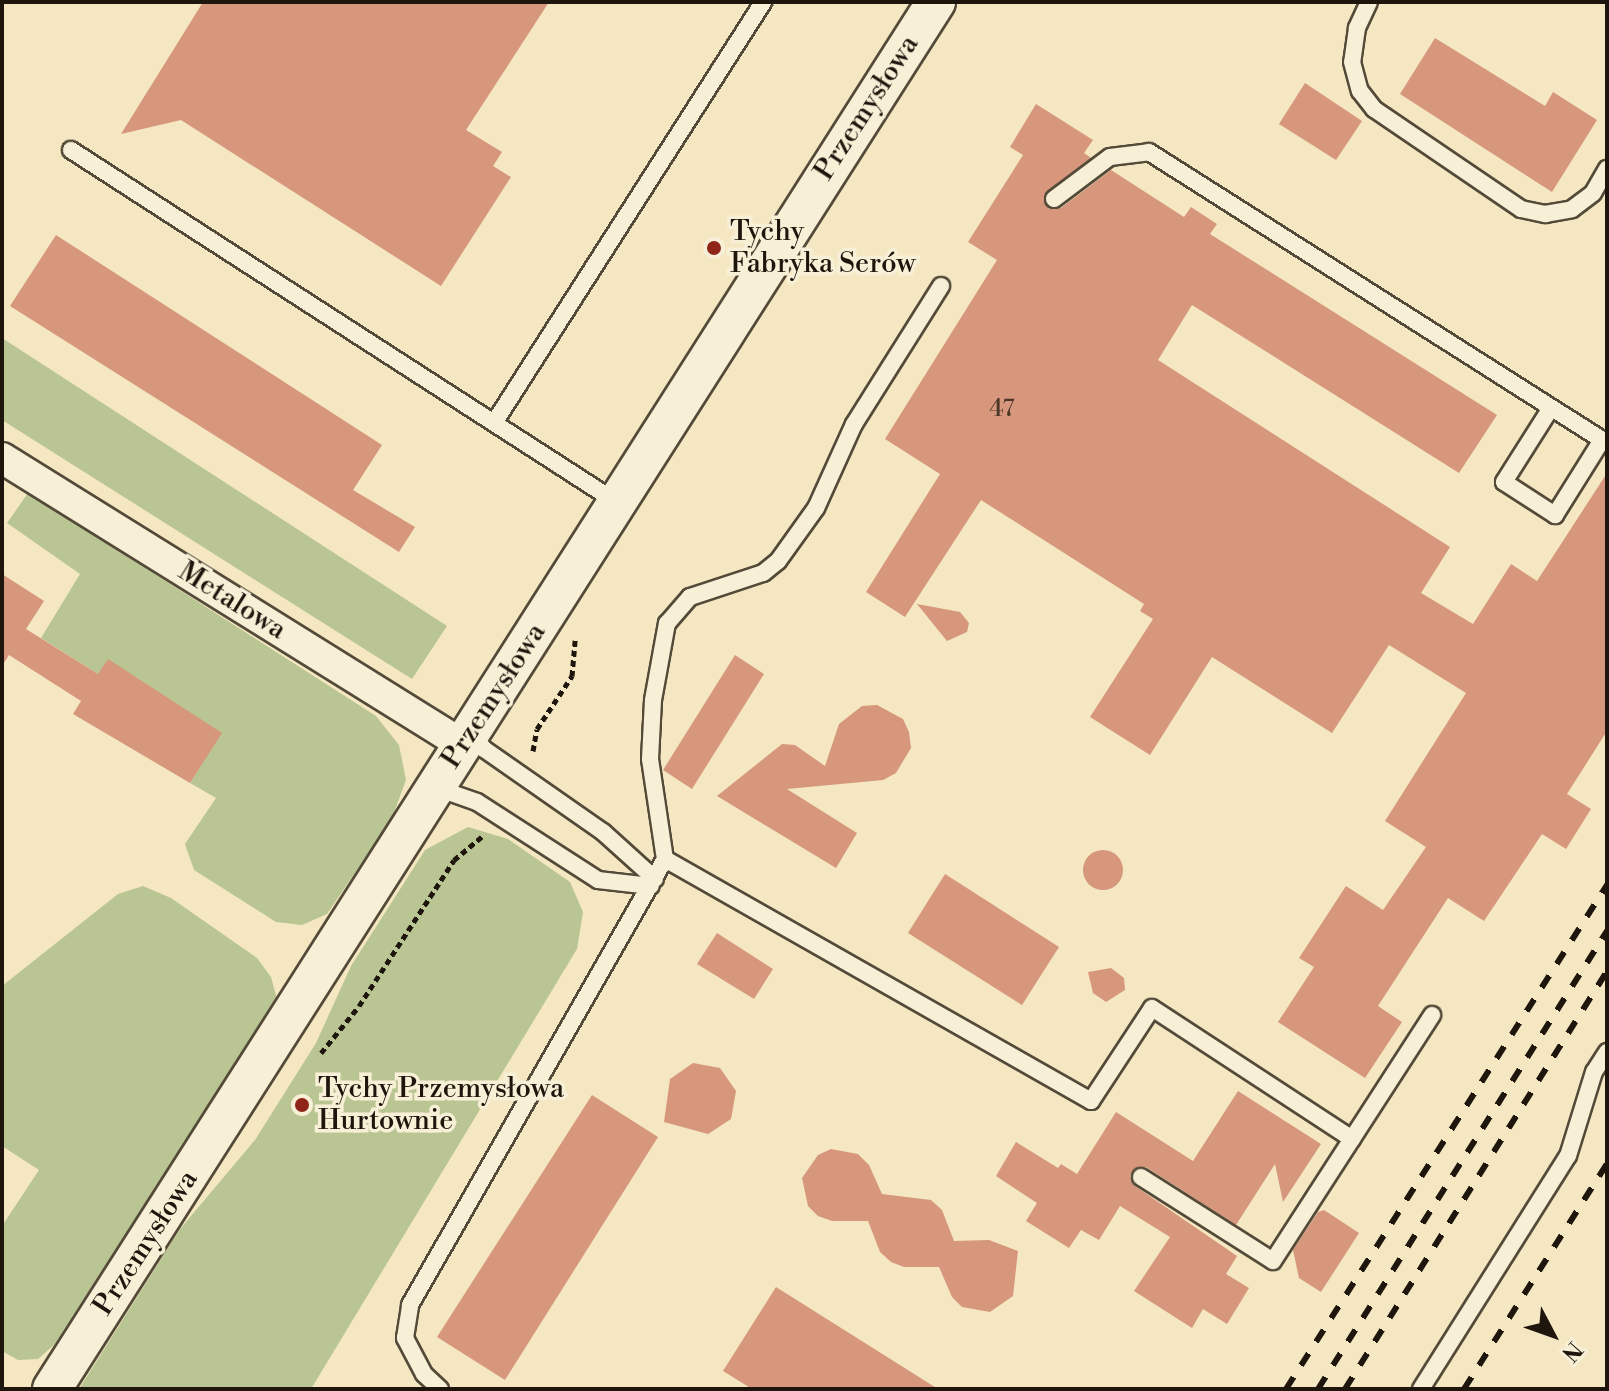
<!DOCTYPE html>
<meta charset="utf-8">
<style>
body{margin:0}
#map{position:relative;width:1609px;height:1391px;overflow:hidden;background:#f4e7c1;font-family:"Libre Bodoni",serif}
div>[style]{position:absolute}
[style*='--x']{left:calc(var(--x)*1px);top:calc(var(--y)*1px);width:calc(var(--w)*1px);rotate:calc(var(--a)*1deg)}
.green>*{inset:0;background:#bac594}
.building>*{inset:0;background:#d6977d}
.round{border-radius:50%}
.path>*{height:5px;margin-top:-2.5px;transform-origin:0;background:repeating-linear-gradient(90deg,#1e160c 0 6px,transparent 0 10px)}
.roads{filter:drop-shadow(2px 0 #544a39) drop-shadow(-2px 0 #544a39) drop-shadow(0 2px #544a39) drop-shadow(0 -2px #544a39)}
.service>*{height:16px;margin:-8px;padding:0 8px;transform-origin:8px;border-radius:8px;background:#f8efd7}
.minor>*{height:30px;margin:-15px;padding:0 15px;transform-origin:15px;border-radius:15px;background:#f8efd7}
.tertiary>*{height:38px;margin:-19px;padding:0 19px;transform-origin:19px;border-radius:19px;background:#f8efd7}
.rail>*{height:6px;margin-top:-3px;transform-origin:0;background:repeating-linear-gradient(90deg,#1e160c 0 14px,transparent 0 28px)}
.dots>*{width:22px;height:22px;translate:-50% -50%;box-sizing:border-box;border:4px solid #f8efd7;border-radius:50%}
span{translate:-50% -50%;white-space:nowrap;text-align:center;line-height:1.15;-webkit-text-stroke:7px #f8efd7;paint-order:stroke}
.number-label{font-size:24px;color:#4c3628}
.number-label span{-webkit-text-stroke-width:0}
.street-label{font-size:28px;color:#1e160c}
.poi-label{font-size:28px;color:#1e160c}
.left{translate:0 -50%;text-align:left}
.frame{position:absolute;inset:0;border:4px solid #1e160c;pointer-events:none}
.north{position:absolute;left:1513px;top:1295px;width:80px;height:80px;-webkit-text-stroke:6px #f8efd7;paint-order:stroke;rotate:131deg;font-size:22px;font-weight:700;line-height:32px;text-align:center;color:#1e160c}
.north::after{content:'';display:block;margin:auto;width:28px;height:36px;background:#1e160c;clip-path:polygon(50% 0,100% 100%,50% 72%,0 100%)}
</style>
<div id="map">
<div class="green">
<div style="clip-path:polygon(2px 338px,447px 626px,412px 679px,2px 420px)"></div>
<div style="clip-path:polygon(28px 493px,376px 716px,399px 745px,406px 780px,392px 818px,327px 914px,302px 925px,276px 922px,194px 870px,185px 844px,216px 798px,190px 783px,221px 733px,98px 674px,41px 638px,80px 574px,7px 523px)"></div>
<div style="clip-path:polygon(468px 827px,508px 839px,570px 882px,583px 912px,577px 949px,311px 1389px,79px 1389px,180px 1229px,255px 1140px,316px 1043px,351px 966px,425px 850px)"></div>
<div style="clip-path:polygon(143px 886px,171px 898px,257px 958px,271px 977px,277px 999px,54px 1345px,38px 1359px,18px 1360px,2px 1351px,2px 1226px,39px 1170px,2px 1146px,2px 986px,118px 894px)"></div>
</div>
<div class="building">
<div style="clip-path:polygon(203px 2px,549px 2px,466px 130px,502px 152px,493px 166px,511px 177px,441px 286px,181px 120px,121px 134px)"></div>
<div style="clip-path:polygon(1435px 38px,1545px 106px,1553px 92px,1597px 120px,1552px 192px,1400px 94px)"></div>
<div style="clip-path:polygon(1305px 83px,1362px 121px,1336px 160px,1279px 124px)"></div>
<div style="clip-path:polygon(1036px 104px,1093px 140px,1084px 153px,1091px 158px,1044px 194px,1049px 209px,1061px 208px,1111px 170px,1184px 217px,1191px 207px,1217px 224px,1210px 234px,1497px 415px,1459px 473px,1192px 305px,1158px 360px,1450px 547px,1421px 593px,1473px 624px,1511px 564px,1537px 581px,1607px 473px,1607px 731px,1567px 794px,1591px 809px,1566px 849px,1542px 834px,1484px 921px,1448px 898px,1378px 1006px,1402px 1022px,1365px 1078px,1278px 1022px,1314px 967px,1299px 958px,1346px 886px,1383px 910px,1426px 847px,1385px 821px,1466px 693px,1389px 645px,1332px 733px,1212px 657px,1150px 755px,1090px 717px,1153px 619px,1140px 611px,1144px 604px,981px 500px,905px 617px,866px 592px,940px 474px,885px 439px,997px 260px,968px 242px,1023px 155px,1010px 147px)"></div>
<div style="clip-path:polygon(56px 235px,382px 445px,353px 490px,415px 527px,399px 552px,10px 306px)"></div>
<div style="clip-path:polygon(2px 574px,44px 601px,26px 629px,98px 674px,108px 659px,222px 733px,190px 783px,73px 714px,81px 701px,9px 655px,2px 666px)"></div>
<div style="clip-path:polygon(917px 604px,960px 612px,969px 623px,967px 632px,947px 641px)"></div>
<div style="clip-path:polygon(735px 655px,764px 674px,692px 789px,663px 770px)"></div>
<div style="clip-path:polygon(877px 705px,903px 719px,909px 732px,911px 748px,896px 773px,883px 780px,787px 789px,857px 833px,836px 868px,717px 796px,782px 744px,795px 745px,825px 766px,839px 724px,862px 706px)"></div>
<div class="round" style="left:1083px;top:850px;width:40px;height:40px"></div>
<div style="clip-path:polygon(945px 874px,1059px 947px,1022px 1005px,908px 933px)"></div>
<div style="clip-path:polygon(717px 933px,773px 969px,754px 999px,697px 964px)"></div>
<div style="clip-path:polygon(1111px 968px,1124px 978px,1125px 990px,1106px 1002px,1093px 993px,1088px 972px)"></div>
<div style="clip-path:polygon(693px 1063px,720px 1068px,736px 1091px,731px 1119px,708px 1134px,664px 1122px,670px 1079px)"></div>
<div style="clip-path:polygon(1238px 1091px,1321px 1144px,1283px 1202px,1275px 1164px,1236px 1225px,1146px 1167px,1135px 1168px,1130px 1176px,1135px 1186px,1237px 1256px,1226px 1274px,1249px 1288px,1227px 1324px,1203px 1309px,1192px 1328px,1134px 1291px,1170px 1237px,1120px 1206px,1099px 1240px,1081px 1230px,1069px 1248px,1026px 1221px,1037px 1203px,996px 1176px,1016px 1142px,1058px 1168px,1061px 1164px,1077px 1174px,1116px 1112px,1193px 1161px)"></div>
<div style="clip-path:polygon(592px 1095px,658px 1137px,505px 1380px,437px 1337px)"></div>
<div style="clip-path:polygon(831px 1149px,858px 1154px,869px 1165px,882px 1194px,931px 1200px,942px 1210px,954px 1241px,989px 1240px,1018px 1251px,1013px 1296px,990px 1312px,962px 1307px,952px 1297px,939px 1267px,904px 1267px,891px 1262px,880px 1252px,868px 1221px,832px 1221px,818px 1216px,808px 1206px,802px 1178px,818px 1155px)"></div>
<div style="clip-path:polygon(1324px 1210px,1359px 1233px,1321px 1292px,1299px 1278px,1293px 1250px,1318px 1212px)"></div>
<div style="clip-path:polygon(776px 1287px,938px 1389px,752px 1389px,723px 1371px)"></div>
</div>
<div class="path">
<div style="--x:533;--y:751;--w:22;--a:-80"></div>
<div style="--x:537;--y:729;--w:64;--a:-56.6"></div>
<div style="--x:572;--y:676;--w:36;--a:-85"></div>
<div style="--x:321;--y:1053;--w:60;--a:-51"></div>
<div style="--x:359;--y:1006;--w:174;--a:-56.9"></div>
<div style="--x:454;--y:860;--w:39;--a:-40"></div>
</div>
<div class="roads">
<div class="service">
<div style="--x:1369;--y:2;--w:29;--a:115"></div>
<div style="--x:1357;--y:28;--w:34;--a:98"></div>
<div style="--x:1352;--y:62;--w:30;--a:75"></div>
<div style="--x:1360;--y:91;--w:23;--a:52"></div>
<div style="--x:1374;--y:109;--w:178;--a:34.2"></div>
<div style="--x:1521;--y:209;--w:25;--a:12"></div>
<div style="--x:1545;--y:214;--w:27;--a:-10"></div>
<div style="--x:1572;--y:209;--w:26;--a:-37"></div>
<div style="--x:1593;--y:193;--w:28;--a:-60"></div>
<div style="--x:71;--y:150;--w:651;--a:32.84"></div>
<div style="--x:1054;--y:199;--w:70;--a:-36.9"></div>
<div style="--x:1110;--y:157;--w:39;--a:-7"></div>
<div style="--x:1149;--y:152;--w:543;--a:32.43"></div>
<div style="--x:941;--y:286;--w:163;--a:122.2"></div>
<div style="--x:854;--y:424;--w:92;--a:114.3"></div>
<div style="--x:816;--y:508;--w:65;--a:125.6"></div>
<div style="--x:778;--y:561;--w:19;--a:141"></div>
<div style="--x:763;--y:573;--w:77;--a:161.8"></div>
<div style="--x:690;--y:597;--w:35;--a:131"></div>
<div style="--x:667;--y:623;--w:78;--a:100.3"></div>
<div style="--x:653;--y:700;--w:59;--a:92.9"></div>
<div style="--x:650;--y:759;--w:101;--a:81.5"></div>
<div style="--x:665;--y:859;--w:490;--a:29.6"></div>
<div style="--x:1091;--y:1101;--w:111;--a:-56.7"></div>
<div style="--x:1152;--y:1008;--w:239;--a:33.2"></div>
<div style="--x:1549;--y:411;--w:84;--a:122.4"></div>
<div style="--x:1504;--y:482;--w:61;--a:32.9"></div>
<div style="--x:1555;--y:515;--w:85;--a:-58"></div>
<div style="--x:494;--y:423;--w:500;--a:-57.4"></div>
<div style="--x:471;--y:733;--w:21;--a:51"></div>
<div style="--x:484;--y:749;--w:145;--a:34.9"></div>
<div style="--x:603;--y:832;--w:70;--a:42.1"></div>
<div style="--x:437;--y:788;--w:42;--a:19.3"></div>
<div style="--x:477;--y:802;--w:144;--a:32.8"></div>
<div style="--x:598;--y:880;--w:53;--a:6.5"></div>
<div style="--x:1141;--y:1177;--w:156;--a:32.5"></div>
<div style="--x:1273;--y:1261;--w:293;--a:-57.1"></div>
<div style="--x:440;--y:1389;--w:22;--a:-137"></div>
<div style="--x:424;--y:1374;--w:41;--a:-117.8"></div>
<div style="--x:405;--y:1338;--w:33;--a:-81"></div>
<div style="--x:410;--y:1305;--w:514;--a:-60.24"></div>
<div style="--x:1421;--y:1389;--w:275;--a:-57.8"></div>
<div style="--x:1568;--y:1156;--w:88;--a:-72.8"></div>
<div style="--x:1594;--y:1072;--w:24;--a:-57"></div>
</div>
<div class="minor">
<div style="--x:2;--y:458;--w:543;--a:31.9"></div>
</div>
<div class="tertiary">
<div style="--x:52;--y:1389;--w:1645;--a:-57.49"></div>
</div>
</div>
<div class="rail">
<div style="--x:1286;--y:1389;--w:598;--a:-57.51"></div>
<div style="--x:1318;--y:1389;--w:542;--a:-57.75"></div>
<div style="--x:1345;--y:1389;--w:492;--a:-57.9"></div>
<div style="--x:1464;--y:1389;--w:267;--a:-57.6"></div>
</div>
<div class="dots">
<div style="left:714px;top:248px;background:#8f2418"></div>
<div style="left:302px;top:1105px;background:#8f2418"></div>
</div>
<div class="number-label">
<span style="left:1002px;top:410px">47</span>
</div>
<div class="street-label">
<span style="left:867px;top:108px;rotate:-57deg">Przemysłowa</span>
<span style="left:232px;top:601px;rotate:32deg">Metalowa</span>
<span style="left:494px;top:696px;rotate:-57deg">Przemysłowa</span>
<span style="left:146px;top:1243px;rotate:-57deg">Przemysłowa</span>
</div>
<div class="poi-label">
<span class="left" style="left:730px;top:248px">Tychy<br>Fabryka Serów</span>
<span class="left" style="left:318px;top:1105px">Tychy Przemysłowa<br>Hurtownie</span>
</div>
<div class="frame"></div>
<div class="north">N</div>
</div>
